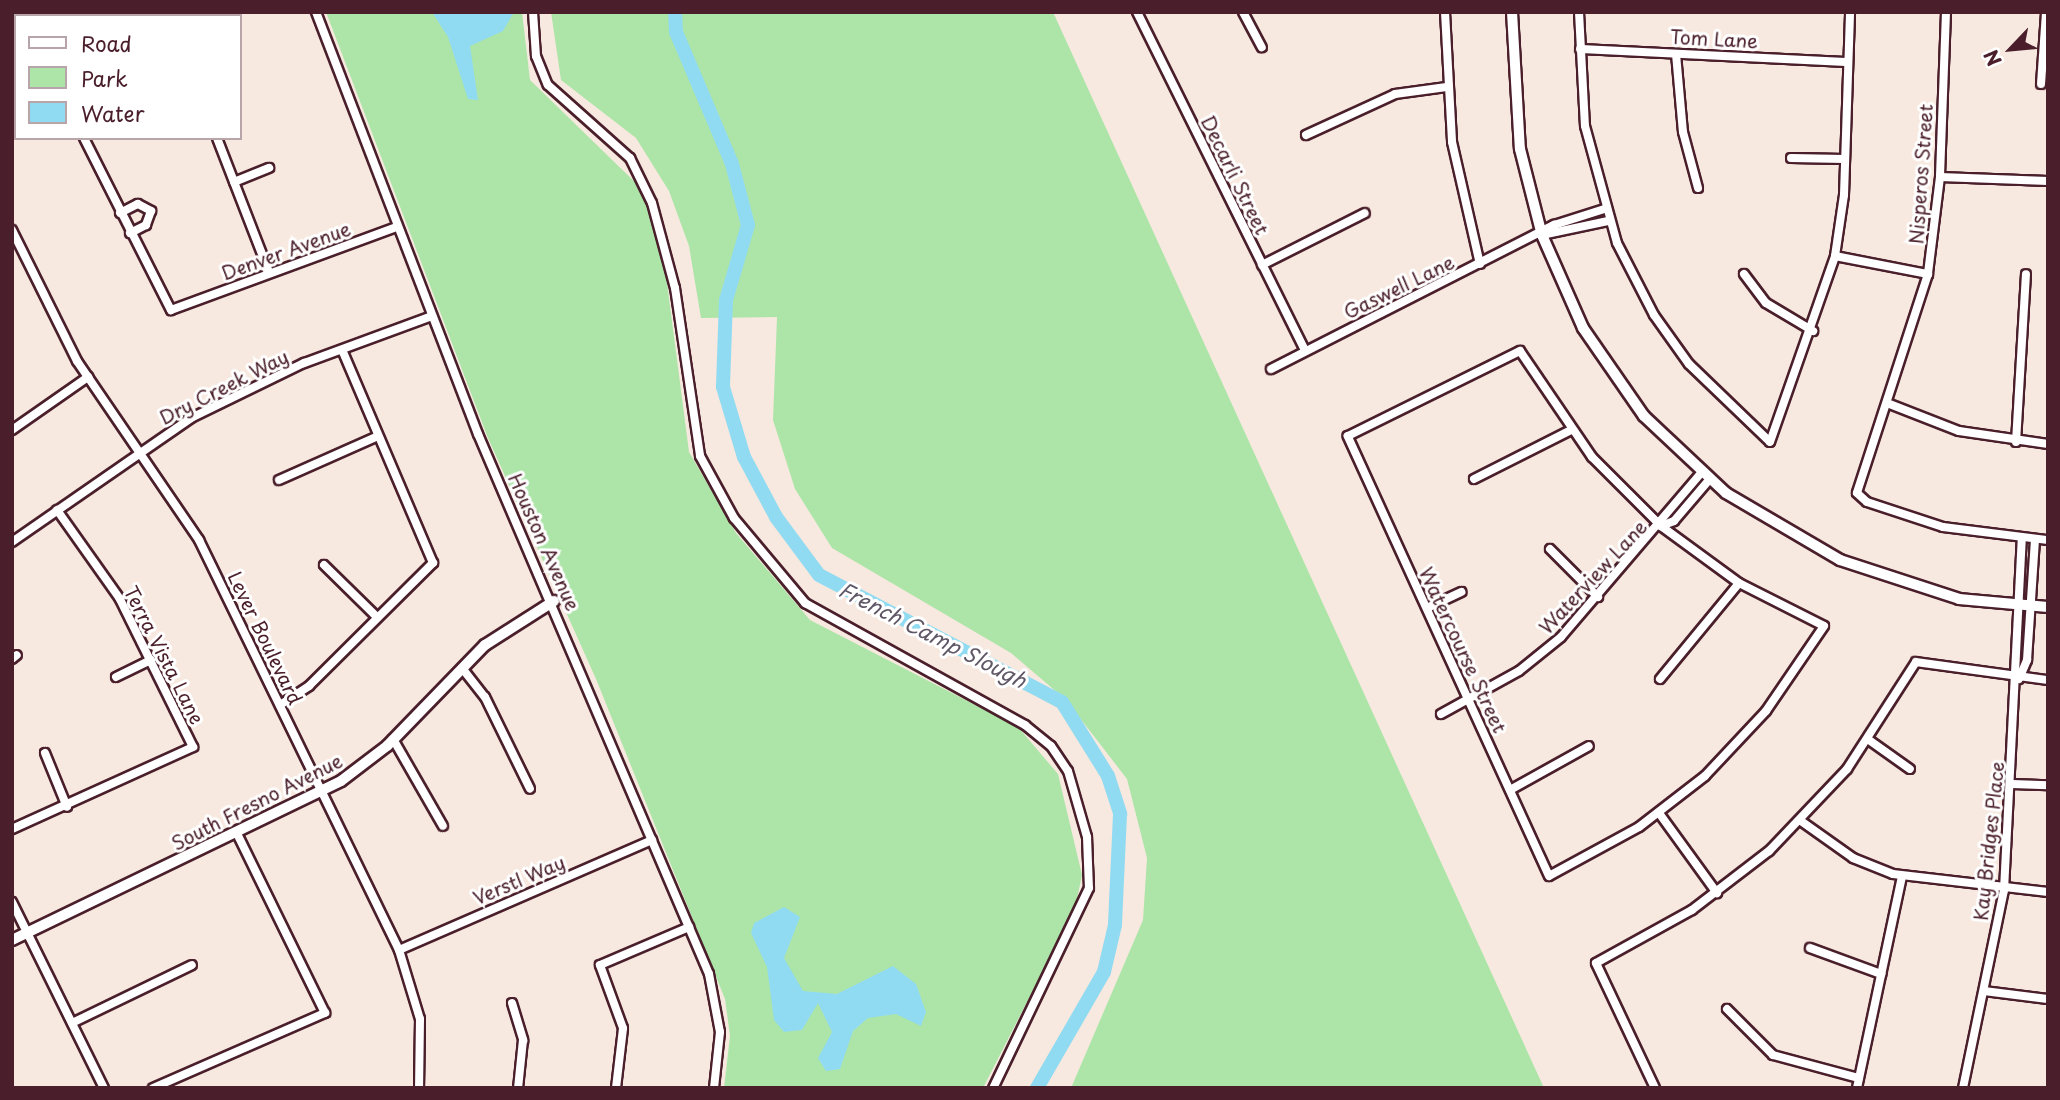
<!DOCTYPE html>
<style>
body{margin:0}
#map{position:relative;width:2060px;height:1100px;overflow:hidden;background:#f7e9df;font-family:"Playpen Sans",sans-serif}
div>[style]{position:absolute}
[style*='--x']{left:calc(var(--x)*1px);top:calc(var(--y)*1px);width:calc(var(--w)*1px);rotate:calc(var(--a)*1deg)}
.green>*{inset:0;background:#ade5a9}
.water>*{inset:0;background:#90dbf1}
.river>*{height:14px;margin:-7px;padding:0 7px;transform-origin:7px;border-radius:7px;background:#90dbf1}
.roads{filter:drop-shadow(2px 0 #4a1f2b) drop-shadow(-2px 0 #4a1f2b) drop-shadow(0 2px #4a1f2b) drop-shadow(0 -2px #4a1f2b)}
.minor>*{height:8px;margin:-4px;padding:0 4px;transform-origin:4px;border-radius:4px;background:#fff}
.tertiary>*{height:10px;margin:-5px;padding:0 5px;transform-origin:5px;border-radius:5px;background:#fff}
span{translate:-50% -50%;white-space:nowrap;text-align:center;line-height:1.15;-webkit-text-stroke:6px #fff;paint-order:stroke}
.street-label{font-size:19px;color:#4a1f2b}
.water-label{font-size:21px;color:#5f5766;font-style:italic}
.frame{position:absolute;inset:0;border:14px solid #4a1f2b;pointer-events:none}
.legend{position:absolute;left:14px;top:14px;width:228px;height:126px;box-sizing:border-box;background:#fff;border:2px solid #b7a5aa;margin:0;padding:9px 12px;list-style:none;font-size:21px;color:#4a1f2b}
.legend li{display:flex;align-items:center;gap:14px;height:35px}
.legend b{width:35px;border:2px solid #b7a5aa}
.north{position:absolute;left:1976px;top:14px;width:70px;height:70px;-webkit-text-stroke:5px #fff;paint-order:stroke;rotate:244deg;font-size:19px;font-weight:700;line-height:28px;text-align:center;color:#4a1f2b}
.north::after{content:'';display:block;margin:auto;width:24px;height:32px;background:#4a1f2b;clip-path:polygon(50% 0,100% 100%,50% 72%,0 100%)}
</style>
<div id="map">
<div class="green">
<div style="clip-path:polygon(326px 12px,522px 12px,530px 80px,639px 186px,663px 252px,689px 452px,736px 533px,810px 620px,1018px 727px,1058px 774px,1082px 875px,1075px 908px,983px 1088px,724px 1088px,730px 1036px,725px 999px,596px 679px,488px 438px)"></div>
<div style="clip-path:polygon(551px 12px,1053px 12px,1544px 1088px,1071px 1088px,1143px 920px,1147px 858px,1127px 779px,1066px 700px,1011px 653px,832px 548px,795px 489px,773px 420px,777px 317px,701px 318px,689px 246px,669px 191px,636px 138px,561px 80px)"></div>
</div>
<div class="water">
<div style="clip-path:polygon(432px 12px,514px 12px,503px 31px,470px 46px,478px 100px,468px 99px,448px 37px)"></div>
<div style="clip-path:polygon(784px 907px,800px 917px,784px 958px,803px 991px,837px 994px,893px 966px,916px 984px,926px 1012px,921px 1026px,896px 1014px,868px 1018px,853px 1031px,840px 1069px,826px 1071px,818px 1058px,832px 1032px,818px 1003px,802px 1030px,784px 1032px,774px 1020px,767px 967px,751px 933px,754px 923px)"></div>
</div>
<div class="river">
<div style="--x:675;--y:12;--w:20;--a:87"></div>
<div style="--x:676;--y:32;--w:143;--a:67"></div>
<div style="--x:732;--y:164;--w:63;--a:75.3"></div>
<div style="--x:748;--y:225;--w:78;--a:106.3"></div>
<div style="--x:726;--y:300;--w:87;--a:92"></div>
<div style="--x:723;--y:387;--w:73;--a:73.3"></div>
<div style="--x:744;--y:457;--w:68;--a:61.9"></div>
<div style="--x:776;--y:517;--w:72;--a:53.4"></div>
<div style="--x:819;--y:575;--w:274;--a:27.6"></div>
<div style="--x:1062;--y:702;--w:87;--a:58.1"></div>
<div style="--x:1108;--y:776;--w:40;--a:72"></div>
<div style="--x:1120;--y:814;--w:111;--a:92.6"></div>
<div style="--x:1115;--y:925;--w:48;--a:103.2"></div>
<div style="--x:1104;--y:972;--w:134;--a:120"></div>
</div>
<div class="roads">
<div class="minor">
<div style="--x:22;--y:12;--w:4;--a:63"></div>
<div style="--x:177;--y:12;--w:4;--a:76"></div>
<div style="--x:316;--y:12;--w:452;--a:69"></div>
<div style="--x:478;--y:434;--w:587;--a:66.84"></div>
<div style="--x:709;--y:974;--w:59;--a:79.3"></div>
<div style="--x:720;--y:1032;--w:56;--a:96.1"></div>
<div style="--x:533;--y:12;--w:44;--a:86.1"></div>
<div style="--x:536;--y:56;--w:31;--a:68"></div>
<div style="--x:548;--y:85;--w:110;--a:41.7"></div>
<div style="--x:630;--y:158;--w:50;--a:63.9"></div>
<div style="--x:652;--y:203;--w:88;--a:74.9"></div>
<div style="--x:675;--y:288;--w:170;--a:81.5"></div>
<div style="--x:700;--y:456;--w:71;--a:61.3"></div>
<div style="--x:734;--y:518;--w:111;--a:50.1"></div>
<div style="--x:805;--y:603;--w:252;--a:29"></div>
<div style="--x:1025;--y:725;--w:33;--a:39"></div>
<div style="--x:1051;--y:746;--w:30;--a:56"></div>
<div style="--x:1068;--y:771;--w:69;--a:73.9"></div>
<div style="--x:1087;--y:837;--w:51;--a:87.8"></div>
<div style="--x:1089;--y:888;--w:222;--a:115.6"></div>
<div style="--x:1137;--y:12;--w:378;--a:63.6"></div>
<div style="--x:1243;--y:12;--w:40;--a:62"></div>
<div style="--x:1445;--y:12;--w:130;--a:86.9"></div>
<div style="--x:1452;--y:142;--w:125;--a:77.1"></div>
<div style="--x:1579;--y:12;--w:114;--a:87"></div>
<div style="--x:1585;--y:126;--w:121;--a:74.7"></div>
<div style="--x:1617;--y:243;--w:81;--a:62.8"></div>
<div style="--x:1654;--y:315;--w:60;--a:54.5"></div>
<div style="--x:1689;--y:364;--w:112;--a:43.9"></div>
<div style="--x:1770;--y:442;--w:197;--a:-70.7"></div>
<div style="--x:1835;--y:256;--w:62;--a:-81.6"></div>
<div style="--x:1844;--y:195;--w:183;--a:-88.1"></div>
<div style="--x:1946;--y:12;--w:165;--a:92.1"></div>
<div style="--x:1940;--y:177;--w:98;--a:97.1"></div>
<div style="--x:1928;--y:274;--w:230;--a:108"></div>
<div style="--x:1857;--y:493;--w:13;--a:42"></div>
<div style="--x:1867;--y:502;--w:80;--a:18.2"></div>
<div style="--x:1943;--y:527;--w:106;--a:7.1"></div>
<div style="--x:1580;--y:49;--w:267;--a:2.8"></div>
<div style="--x:1676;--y:54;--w:78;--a:84.9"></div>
<div style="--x:1683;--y:132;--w:58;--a:75"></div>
<div style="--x:2041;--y:84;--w:72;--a:-86"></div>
<div style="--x:12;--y:85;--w:4;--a:-27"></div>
<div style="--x:1306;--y:135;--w:98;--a:-24.7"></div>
<div style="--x:1395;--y:94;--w:52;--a:-7.7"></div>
<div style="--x:84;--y:138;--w:193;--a:63.2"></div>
<div style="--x:171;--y:310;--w:241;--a:-20.2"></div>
<div style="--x:217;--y:138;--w:144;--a:68.8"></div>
<div style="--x:1791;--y:158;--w:54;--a:1.1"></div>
<div style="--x:1940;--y:177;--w:108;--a:2.1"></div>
<div style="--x:234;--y:182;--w:38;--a:-22"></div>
<div style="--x:120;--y:213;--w:20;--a:-27"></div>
<div style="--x:138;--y:204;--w:15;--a:28"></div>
<div style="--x:151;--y:211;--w:15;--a:110"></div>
<div style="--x:146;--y:225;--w:18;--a:153"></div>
<div style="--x:12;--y:230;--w:146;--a:63.6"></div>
<div style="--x:77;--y:361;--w:217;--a:55.7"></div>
<div style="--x:199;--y:540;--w:456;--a:64"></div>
<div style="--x:399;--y:950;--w:72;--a:73.1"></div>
<div style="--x:420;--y:1019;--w:69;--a:90.8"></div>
<div style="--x:1542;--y:235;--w:67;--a:-12"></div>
<div style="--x:1835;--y:256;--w:95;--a:11"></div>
<div style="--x:1262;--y:265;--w:115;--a:-26.8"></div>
<div style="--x:1744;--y:274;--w:36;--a:53"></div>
<div style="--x:1766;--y:303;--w:55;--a:30.8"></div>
<div style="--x:1520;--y:351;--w:128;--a:55.8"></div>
<div style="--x:1592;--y:457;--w:98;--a:45"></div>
<div style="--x:1661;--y:526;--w:97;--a:36.2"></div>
<div style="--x:1739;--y:583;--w:95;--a:26.8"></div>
<div style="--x:1824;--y:626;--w:103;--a:124.3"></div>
<div style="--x:1766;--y:711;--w:89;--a:133.2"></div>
<div style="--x:1705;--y:776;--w:83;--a:142.3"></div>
<div style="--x:1639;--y:827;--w:102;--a:151.4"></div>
<div style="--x:1549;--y:876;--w:484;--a:-114.6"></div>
<div style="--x:1348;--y:436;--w:192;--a:-26.3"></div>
<div style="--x:1271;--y:369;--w:318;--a:-27"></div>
<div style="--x:1554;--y:225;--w:52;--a:-17.7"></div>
<div style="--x:1887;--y:403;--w:77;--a:21.3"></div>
<div style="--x:1959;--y:431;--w:90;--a:8.3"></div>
<div style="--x:12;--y:430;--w:93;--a:-34.9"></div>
<div style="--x:2016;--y:442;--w:168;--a:-86.6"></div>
<div style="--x:1474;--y:479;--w:109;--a:-26.8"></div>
<div style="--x:279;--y:480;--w:106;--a:-23.9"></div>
<div style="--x:1661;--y:526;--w:14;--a:-21"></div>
<div style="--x:1674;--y:521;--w:54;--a:-49.5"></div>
<div style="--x:12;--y:542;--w:218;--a:-34.7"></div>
<div style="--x:191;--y:418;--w:126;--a:-26"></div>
<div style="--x:304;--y:363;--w:136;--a:-20.2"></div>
<div style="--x:1550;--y:549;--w:68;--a:45"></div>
<div style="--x:324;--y:565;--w:74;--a:44.5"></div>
<div style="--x:1427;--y:608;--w:38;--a:-25"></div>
<div style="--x:12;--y:659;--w:6;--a:-39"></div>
<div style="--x:462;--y:668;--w:37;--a:52"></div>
<div style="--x:485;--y:697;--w:102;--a:63.9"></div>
<div style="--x:116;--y:677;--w:39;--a:-26"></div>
<div style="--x:1660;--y:679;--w:124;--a:-50.5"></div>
<div style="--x:2019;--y:679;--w:21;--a:-67"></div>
<div style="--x:2027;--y:660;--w:120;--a:-86.2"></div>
<div style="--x:280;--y:705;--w:35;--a:-33"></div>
<div style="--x:309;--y:686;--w:175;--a:-44.8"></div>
<div style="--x:433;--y:563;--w:232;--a:-113.1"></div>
<div style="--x:1441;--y:714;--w:89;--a:-28.9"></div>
<div style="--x:1519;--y:671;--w:54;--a:-39"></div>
<div style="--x:1561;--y:637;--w:216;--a:-49.5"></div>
<div style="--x:393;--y:739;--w:100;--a:60.1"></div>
<div style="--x:1869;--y:740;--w:50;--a:35.3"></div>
<div style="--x:45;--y:753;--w:58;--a:67.8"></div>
<div style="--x:2012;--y:784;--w:36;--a:2"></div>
<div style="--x:1510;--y:790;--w:90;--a:-29.1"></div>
<div style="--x:1659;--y:813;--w:99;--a:54.1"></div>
<div style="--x:1801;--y:821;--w:64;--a:35.4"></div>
<div style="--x:1853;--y:858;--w:43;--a:21.8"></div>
<div style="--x:1893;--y:874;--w:156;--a:6.6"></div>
<div style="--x:12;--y:829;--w:199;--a:-24.4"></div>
<div style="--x:193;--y:747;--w:165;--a:-116.3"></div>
<div style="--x:120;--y:599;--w:109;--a:-125.3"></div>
<div style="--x:12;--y:902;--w:208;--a:63.7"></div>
<div style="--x:1810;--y:948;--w:76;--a:20.1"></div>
<div style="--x:399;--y:950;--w:276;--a:-23.5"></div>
<div style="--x:1984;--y:991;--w:64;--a:7.1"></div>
<div style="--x:512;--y:1003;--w:39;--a:73"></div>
<div style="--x:523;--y:1040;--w:48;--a:95.9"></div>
<div style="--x:1727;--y:1009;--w:65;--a:45"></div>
<div style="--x:1773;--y:1055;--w:89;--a:15"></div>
<div style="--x:72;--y:1023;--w:133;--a:-25.8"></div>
<div style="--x:153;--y:1088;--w:188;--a:-23.6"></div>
<div style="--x:325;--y:1013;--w:200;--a:-116.1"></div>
<div style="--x:616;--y:1088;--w:60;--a:-83.3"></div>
<div style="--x:623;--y:1028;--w:67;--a:-110.1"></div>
<div style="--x:600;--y:965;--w:97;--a:-23.1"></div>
<div style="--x:1655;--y:1088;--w:138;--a:-115.3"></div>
<div style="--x:1596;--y:963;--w:110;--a:-28.9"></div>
<div style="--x:1692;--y:910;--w:97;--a:-37.5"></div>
<div style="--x:1769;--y:851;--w:113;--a:-46.4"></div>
<div style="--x:1847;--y:769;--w:127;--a:-57.2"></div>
<div style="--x:1916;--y:662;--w:133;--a:7.8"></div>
<div style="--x:1857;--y:1088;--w:216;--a:-78"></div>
<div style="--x:1963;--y:1088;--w:202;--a:-78.3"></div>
<div style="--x:2004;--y:890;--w:351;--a:-87.1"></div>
</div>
<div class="tertiary">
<div style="--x:1512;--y:12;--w:137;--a:86.7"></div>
<div style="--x:1520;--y:149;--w:89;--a:75.7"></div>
<div style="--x:1542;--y:235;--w:102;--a:66.2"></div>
<div style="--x:1583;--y:328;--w:107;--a:55.3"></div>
<div style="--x:1644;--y:416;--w:112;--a:43.2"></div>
<div style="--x:1726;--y:493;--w:132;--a:30.4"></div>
<div style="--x:1840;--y:560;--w:125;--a:18.1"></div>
<div style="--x:1959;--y:599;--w:89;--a:5.1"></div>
<div style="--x:12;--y:940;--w:365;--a:-25.8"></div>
<div style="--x:341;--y:781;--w:58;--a:-37.3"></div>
<div style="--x:387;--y:746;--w:141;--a:-45.9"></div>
<div style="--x:485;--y:645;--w:82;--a:-32.5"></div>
</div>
</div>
<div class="street-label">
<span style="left:1714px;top:39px;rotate:3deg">Tom Lane</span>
<span style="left:1921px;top:174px;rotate:-86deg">Nisperos Street</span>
<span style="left:1235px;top:175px;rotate:64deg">Decarli Street</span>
<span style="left:286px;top:251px;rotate:-20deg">Denver Avenue</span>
<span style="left:1399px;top:287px;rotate:-26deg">Gaswell Lane</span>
<span style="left:224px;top:387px;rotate:-27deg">Dry Creek Way</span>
<span style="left:544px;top:542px;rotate:66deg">Houston Avenue</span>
<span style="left:1593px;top:577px;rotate:-47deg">Waterview Lane</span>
<span style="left:265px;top:638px;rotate:64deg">Lever Boulevard</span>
<span style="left:1463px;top:650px;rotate:65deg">Watercourse Street</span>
<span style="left:164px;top:655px;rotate:63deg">Terra Vista Lane</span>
<span style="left:257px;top:802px;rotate:-27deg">South Fresno Avenue</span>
<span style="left:1989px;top:841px;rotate:-84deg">Kay Bridges Place</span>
<span style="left:519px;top:880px;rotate:-23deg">Verstl Way</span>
</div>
<div class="water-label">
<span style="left:933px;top:634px;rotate:27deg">French Camp Slough</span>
</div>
<div class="frame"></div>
<ul class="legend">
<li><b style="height:9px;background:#fff"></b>Road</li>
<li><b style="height:19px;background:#ade5a9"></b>Park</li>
<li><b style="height:19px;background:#90dbf1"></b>Water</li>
</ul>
<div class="north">N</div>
</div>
